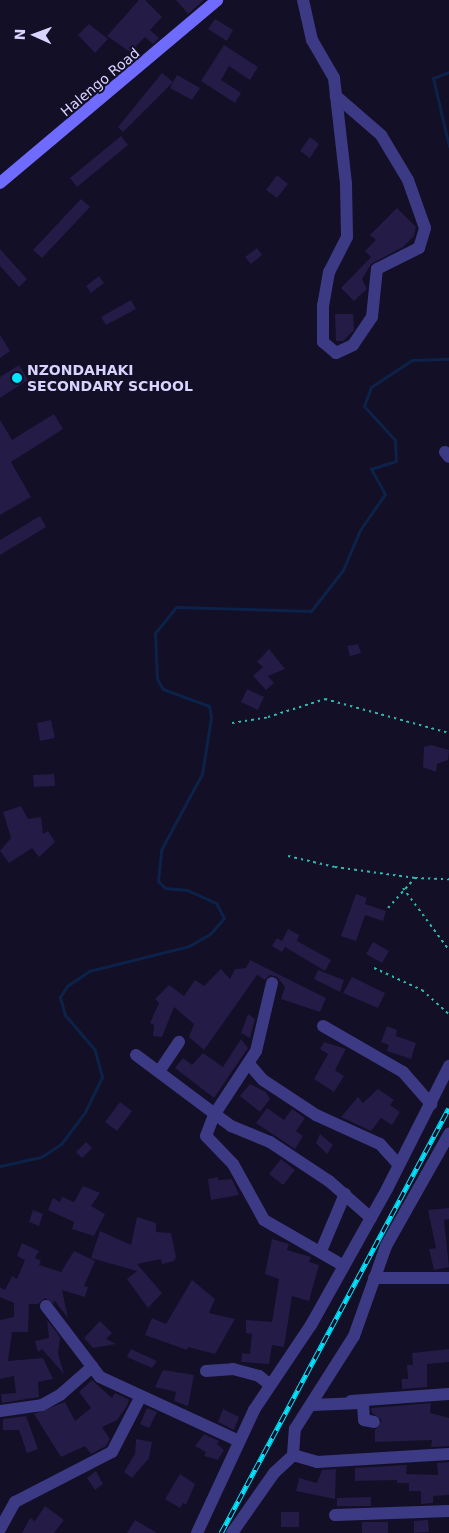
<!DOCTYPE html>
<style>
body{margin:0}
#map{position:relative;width:449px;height:1533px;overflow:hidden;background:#130f26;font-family:"DejaVu Sans",sans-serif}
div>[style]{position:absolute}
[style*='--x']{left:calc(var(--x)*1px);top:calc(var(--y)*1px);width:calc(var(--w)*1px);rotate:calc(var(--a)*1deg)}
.stream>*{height:3px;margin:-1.5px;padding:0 1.5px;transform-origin:1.5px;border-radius:1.5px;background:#0c2248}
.building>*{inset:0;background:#241b47}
.path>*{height:2px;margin-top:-1px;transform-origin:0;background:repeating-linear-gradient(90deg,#2fb8b0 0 2.5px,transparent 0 6.5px)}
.street>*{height:12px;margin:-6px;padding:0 6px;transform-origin:6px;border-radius:6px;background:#3d3a85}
.secondary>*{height:12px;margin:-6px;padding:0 6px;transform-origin:6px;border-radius:6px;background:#6f6bff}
.rail>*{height:5px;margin-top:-2.5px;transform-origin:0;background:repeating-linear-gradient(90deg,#130f26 0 9px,#00e5ff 0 18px);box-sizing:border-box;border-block:1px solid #00e5ff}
.dots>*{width:14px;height:14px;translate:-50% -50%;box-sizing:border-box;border:2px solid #130f26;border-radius:50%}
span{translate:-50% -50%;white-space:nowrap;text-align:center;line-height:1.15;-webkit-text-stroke:4px #130f26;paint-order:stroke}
.street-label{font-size:14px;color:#d9d4ff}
.poi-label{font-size:14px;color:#d9d4ff;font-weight:700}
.left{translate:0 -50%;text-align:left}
.north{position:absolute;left:10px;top:10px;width:50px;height:50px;-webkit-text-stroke:4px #130f26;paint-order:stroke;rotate:272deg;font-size:14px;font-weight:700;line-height:20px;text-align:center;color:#d9d4ff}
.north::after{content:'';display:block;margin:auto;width:18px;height:22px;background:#d9d4ff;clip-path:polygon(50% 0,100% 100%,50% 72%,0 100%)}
</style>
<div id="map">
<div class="stream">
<div style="--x:449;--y:72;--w:17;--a:159"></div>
<div style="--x:433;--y:78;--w:70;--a:76.8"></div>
<div style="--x:0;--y:1166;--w:42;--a:-12.4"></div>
<div style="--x:41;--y:1157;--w:24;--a:-33"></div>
<div style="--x:61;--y:1144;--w:40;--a:-53"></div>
<div style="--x:85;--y:1112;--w:39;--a:-64"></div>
<div style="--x:102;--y:1077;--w:28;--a:-105"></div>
<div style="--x:95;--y:1050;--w:46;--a:-130.6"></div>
<div style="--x:65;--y:1015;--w:19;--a:-106"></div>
<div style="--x:60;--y:997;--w:13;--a:-58"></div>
<div style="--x:67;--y:986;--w:27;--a:-34"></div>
<div style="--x:89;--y:971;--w:103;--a:-14"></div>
<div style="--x:189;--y:946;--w:24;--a:-30"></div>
<div style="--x:210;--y:934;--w:21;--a:-49"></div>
<div style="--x:224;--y:918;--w:17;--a:-118"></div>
<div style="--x:216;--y:903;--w:32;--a:-156"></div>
<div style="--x:187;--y:890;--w:22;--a:-175"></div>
<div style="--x:165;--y:888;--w:10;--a:-135"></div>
<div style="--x:158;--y:881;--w:31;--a:-84"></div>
<div style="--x:161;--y:850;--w:86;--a:-61.7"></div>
<div style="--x:202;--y:774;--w:58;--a:-81"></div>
<div style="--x:211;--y:717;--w:11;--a:-100"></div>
<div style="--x:209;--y:706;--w:49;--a:-159.7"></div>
<div style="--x:163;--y:689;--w:12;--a:-121"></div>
<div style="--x:157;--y:679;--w:46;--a:-92.5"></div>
<div style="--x:155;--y:633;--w:33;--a:-51"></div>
<div style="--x:176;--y:607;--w:135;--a:1.7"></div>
<div style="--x:311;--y:611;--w:52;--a:-52"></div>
<div style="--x:343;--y:570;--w:43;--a:-67"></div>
<div style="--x:360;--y:530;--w:44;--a:-55.2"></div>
<div style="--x:385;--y:494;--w:29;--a:-119"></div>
<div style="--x:371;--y:469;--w:26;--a:-18"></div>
<div style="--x:396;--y:461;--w:21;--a:-93"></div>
<div style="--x:395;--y:440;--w:46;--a:-132.4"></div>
<div style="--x:364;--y:406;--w:20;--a:-70"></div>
<div style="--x:371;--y:387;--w:49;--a:-33.4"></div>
<div style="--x:412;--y:360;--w:37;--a:-2"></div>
</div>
<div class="building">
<div style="clip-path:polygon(139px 0,145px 0,162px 17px,150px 30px,159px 38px,153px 44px,145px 37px,130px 52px,107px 36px)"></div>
<div style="clip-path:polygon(176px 0,204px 0,188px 14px)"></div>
<div style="clip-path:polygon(215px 19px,233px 30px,227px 41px,208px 29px)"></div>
<div style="clip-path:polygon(89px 24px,108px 39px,95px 53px,78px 35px)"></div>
<div style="clip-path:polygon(224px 45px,258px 67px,250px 80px,229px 66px,221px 80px,241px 93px,235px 103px,201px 81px)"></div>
<div style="clip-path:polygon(162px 73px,173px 82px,177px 75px,200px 88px,192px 100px,170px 88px,173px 82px,123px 132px,118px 127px)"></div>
<div style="clip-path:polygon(121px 136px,128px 145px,77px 187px,70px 178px)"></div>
<div style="clip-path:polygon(310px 137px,319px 144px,310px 158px,300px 151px)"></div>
<div style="clip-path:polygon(277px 175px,288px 184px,277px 198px,266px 190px)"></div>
<div style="clip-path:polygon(81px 199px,90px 207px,42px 258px,33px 250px)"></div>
<div style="clip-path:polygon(397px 208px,416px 227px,414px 236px,403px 247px,371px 264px,362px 279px,367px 289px,354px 301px,341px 288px,371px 257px,365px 251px,376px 240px,370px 235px)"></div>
<div style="clip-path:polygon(257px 248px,262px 255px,251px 264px,245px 257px)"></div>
<div style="clip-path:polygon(0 249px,27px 279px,19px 287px,0 266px)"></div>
<div style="clip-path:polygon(99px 276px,104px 283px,91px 293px,86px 286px)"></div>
<div style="clip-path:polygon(131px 300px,136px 309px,106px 325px,101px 317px)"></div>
<div style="clip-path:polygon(335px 314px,353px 314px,354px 330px,343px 341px,336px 341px)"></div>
<div style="clip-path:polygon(0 335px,10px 351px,0 358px)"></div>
<div style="clip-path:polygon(19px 365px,28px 380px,0 398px,0 377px)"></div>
<div style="clip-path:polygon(54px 414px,63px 429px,11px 462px,31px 497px,0 515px,0 420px,12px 440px)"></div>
<div style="clip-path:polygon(40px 516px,46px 527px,0 555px,0 540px)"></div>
<div style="clip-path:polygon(358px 644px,361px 653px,350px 656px,347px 646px)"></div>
<div style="clip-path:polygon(269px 649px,285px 669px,268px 676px,274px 683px,266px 690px,253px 676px,263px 667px,257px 662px)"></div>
<div style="clip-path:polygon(247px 689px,264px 697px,258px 710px,241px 702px)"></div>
<div style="clip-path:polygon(51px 720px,55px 738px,40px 741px,37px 723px)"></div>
<div style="clip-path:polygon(431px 745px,449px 750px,448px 760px,437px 764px,436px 772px,423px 767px,424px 747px)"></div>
<div style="clip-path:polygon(54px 774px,55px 786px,34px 787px,33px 775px)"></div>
<div style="clip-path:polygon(21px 806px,28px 819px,41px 817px,43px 834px,48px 831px,55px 842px,39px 857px,32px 848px,9px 863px,0 851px,11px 838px,3px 812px)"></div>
<div style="clip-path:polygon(356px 894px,367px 898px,365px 904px,386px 911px,383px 921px,365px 915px,356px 941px,341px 936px)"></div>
<div style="clip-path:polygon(288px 929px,299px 935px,297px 941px,331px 960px,325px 971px,285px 947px,282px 952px,272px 946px,277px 938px,282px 941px)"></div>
<div style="clip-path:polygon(373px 942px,389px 951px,382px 963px,366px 954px)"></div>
<div style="clip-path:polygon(250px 960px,326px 998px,320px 1012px,281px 999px,285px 987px,277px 977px,270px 975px,265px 980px,257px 975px,204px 1050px,189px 1037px,194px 1024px,174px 1007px,162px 1037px,153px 1036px,154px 1025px,150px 1023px,159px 1003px,155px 999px,169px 985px,184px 996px,195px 980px,204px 986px,221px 969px,230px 979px,235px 969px,246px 968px)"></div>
<div style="clip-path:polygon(318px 970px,344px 980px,340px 992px,314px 979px)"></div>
<div style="clip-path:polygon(352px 977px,385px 993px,378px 1008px,343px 993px)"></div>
<div style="clip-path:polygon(248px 1014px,255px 1019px,250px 1038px,241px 1033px)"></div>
<div style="clip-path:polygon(387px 1026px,397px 1030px,396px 1036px,416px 1043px,411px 1059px,387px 1051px,389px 1045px,381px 1042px)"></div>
<div style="clip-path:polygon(241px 1039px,248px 1048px,214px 1098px,175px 1068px,183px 1058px,192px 1065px,203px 1053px,223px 1067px)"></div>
<div style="clip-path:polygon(324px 1042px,346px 1049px,335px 1070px,344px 1076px,334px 1092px,314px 1079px,328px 1054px,320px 1049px)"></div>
<div style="clip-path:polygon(250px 1084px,266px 1092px,270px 1099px,260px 1112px,240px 1096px)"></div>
<div style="clip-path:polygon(378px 1089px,394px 1100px,390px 1105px,400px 1112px,392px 1125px,381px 1118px,371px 1131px,341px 1117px,358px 1097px,363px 1103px)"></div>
<div style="clip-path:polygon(120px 1102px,132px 1111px,117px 1131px,105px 1122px)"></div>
<div style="clip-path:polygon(267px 1108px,284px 1120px,292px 1109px,305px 1118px,296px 1131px,303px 1136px,295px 1149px,256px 1123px)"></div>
<div style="clip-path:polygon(320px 1134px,333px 1145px,327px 1154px,316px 1143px)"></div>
<div style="clip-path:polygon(86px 1142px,92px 1148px,82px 1158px,76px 1152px)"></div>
<div style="clip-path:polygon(281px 1159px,295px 1170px,283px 1185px,269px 1174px)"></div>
<div style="clip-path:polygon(218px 1177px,218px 1180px,232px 1179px,239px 1195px,211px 1200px,208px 1179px)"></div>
<div style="clip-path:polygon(83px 1186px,100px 1193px,91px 1206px,105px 1214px,94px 1236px,72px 1229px,74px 1222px,48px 1210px,53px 1198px,60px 1202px,62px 1197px,74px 1202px)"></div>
<div style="clip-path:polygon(449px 1208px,449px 1219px,444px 1220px,449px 1267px,434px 1270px,429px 1249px,436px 1248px,428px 1210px)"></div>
<div style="clip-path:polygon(33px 1210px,43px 1214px,39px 1226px,29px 1222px)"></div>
<div style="clip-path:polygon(137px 1217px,156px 1223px,156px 1232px,171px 1233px,176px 1257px,174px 1261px,162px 1264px,161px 1259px,137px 1264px,162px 1293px,148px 1308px,127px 1279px,137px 1271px,91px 1258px,100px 1231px,131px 1245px)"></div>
<div style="clip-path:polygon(272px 1239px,289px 1244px,287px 1250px,311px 1257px,309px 1262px,319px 1265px,309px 1301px,292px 1296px,284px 1347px,272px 1345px,269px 1364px,241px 1362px,242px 1353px,250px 1354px,252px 1334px,246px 1333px,246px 1320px,272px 1322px,279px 1279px,265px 1274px)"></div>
<div style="clip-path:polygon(22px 1243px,39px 1251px,35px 1258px,41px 1261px,39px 1265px,61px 1272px,74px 1251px,95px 1261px,84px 1286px,88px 1287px,85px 1297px,62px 1290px,68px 1318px,54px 1300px,54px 1304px,45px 1298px,38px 1304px,29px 1304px,28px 1332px,12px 1332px,8px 1361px,43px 1358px,53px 1379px,38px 1382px,39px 1397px,2px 1403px,1px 1394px,16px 1393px,14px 1376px,0 1379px,0 1320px,14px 1317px,14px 1303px,0 1297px,0 1287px,5px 1290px,12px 1276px,17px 1279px,25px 1260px,17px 1256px)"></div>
<div style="clip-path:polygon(192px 1280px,215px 1299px,209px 1313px,235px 1319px,215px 1354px,188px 1347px,187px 1350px,145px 1335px,152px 1318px,166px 1324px)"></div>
<div style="clip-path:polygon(47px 1320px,60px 1337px,58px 1354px,64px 1374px,42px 1349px,38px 1352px,35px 1341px,49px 1338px)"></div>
<div style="clip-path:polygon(100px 1321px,112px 1333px,106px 1339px,116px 1344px,93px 1348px,84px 1338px)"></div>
<div style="clip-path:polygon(131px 1349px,157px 1361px,152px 1368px,127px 1357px)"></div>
<div style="clip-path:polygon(449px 1349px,449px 1362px,427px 1364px,427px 1387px,402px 1389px,402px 1379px,408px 1379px,407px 1365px,413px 1365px,412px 1353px)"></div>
<div style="clip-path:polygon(163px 1370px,194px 1375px,188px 1406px,174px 1401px,176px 1392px,155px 1387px)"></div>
<div style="clip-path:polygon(92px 1380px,112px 1398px,115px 1393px,129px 1400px,127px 1406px,117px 1420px,102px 1427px,110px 1439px,106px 1446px,91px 1454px,85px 1446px,61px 1457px,34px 1414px,65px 1402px,75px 1421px,91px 1408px,79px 1392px)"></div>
<div style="clip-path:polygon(431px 1403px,430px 1413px,449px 1418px,449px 1446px,431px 1447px,432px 1440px,375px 1442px,375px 1430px,382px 1420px,372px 1413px,371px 1408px)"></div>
<div style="clip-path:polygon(147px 1408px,157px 1412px,149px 1428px,140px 1424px)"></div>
<div style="clip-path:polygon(223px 1409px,239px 1417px,234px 1430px,218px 1422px)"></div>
<div style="clip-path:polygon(26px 1416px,38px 1449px,27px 1453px,19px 1430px,3px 1430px,3px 1419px)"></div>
<div style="clip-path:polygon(204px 1434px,219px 1441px,217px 1444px,224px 1450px,218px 1460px,204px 1456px,206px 1452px,195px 1446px)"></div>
<div style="clip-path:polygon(136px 1439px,152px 1442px,149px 1458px,132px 1478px,124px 1472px,135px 1454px)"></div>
<div style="clip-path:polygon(449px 1462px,449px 1495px,433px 1496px,433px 1503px,421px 1504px,421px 1491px,409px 1491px,409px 1483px,397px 1483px,397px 1480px,355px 1481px,355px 1468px,407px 1465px,406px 1474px,438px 1475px,437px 1463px)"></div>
<div style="clip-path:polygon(336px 1469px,335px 1499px,296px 1491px,299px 1478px,317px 1483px,322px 1470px)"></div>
<div style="clip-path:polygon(96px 1471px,103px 1484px,95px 1490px,87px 1478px)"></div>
<div style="clip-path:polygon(180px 1474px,195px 1484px,186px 1505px,183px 1503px,180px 1508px,165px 1499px)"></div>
<div style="clip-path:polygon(371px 1497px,371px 1506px,337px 1506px,337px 1498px)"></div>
<div style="clip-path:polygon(45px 1506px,64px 1520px,54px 1533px,22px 1533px,30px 1518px,35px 1521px)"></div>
<div style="clip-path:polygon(281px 1512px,299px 1512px,299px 1527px,281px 1527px)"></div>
<div style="clip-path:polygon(135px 1520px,157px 1533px,127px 1533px)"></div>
<div style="clip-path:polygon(428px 1520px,429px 1532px,414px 1533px,414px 1521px)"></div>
<div style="clip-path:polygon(362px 1522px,388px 1522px,388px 1533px,362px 1533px)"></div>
</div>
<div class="path">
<div style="--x:232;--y:723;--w:36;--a:-9"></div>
<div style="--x:268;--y:717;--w:60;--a:-17.5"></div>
<div style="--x:325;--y:699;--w:129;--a:15.3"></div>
<div style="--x:288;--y:856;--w:48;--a:13.2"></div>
<div style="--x:335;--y:867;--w:81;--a:7.8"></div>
<div style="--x:403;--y:888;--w:77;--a:53.4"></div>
<div style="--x:388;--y:908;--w:40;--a:-48"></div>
<div style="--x:415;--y:878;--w:34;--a:2"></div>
<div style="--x:374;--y:968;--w:53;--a:24.6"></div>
<div style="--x:422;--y:990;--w:36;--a:42"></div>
</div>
<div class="street">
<div style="--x:303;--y:0;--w:41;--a:77.3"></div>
<div style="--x:312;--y:40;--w:44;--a:59.9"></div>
<div style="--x:334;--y:78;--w:107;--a:83.5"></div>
<div style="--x:346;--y:184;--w:53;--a:88.9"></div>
<div style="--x:347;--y:237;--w:39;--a:117"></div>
<div style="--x:329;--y:272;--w:34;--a:100"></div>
<div style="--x:323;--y:305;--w:37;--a:90"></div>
<div style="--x:323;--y:342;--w:17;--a:40"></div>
<div style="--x:336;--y:353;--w:19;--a:-25"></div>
<div style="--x:353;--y:345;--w:34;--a:-56"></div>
<div style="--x:372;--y:317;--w:48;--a:-84.1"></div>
<div style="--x:377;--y:269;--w:47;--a:-26.6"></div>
<div style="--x:419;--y:248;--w:21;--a:-73"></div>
<div style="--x:425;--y:228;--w:51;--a:-109.5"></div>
<div style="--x:408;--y:180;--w:52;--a:-121"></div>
<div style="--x:381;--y:135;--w:60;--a:-139.1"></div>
<div style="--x:445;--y:452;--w:6;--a:51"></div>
<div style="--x:272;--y:983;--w:70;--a:103.2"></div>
<div style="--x:256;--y:1051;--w:77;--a:123.3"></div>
<div style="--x:214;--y:1115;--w:22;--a:111"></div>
<div style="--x:206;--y:1136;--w:39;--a:46"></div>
<div style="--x:233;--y:1164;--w:64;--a:61"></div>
<div style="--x:264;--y:1220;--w:92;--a:29.9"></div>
<div style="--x:323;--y:1026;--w:92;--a:29.9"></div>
<div style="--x:403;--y:1072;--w:43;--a:48.8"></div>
<div style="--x:136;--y:1055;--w:119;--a:36.8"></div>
<div style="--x:231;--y:1126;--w:42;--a:22.3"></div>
<div style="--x:270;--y:1142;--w:71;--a:33.5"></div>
<div style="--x:329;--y:1181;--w:56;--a:41.4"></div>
<div style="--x:249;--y:1064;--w:21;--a:49"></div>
<div style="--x:263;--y:1080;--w:64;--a:33.4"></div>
<div style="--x:316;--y:1115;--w:70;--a:24.4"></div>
<div style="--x:380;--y:1144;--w:28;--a:48"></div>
<div style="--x:160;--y:1070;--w:34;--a:-56"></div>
<div style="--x:321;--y:1251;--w:62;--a:-67.2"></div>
<div style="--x:374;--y:1278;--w:75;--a:0"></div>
<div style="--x:46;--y:1306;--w:89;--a:52.7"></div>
<div style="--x:100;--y:1377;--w:153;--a:24.7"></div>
<div style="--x:206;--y:1371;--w:27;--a:-4"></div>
<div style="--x:233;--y:1369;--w:27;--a:15"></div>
<div style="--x:259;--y:1376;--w:13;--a:39"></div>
<div style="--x:351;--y:1401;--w:98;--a:-4.1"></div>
<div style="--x:312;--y:1405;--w:48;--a:-2.4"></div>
<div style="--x:360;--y:1403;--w:4;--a:34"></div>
<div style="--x:363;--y:1405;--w:15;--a:86"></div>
<div style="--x:364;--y:1420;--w:10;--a:11"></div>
<div style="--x:0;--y:1411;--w:42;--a:-8.1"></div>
<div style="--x:42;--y:1405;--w:21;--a:-29"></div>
<div style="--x:60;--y:1395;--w:43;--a:-41.2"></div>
<div style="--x:293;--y:1455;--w:25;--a:16"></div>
<div style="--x:317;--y:1462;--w:132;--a:-3.5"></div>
<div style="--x:335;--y:1515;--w:114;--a:-2"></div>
<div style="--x:0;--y:1529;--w:31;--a:-61"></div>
<div style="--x:15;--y:1502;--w:109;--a:-27.3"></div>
<div style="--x:112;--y:1452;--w:63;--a:-62.6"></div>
<div style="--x:197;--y:1533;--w:136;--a:-65.1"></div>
<div style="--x:254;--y:1410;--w:102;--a:-56.2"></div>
<div style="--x:311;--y:1325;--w:156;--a:-60.8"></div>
<div style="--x:387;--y:1189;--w:138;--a:-63.2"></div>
<div style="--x:232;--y:1533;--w:73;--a:-55"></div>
<div style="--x:274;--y:1473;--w:26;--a:-43"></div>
<div style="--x:293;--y:1455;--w:26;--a:-86"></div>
<div style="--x:295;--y:1429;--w:110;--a:-57.6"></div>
<div style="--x:354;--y:1336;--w:96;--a:-70.4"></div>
<div style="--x:386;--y:1246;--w:129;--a:-60.6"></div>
</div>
<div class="secondary">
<div style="--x:0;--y:183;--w:284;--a:-40.1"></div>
</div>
<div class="rail">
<div style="--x:221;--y:1533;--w:482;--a:-61.8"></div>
</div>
<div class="dots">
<div style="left:17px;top:378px;background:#00e5ff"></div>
</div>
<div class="street-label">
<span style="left:100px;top:82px;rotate:-40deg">Halengo Road</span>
</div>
<div class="poi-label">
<span class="left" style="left:27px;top:378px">NZONDAHAKI<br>SECONDARY SCHOOL</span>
</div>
<div class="north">N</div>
</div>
